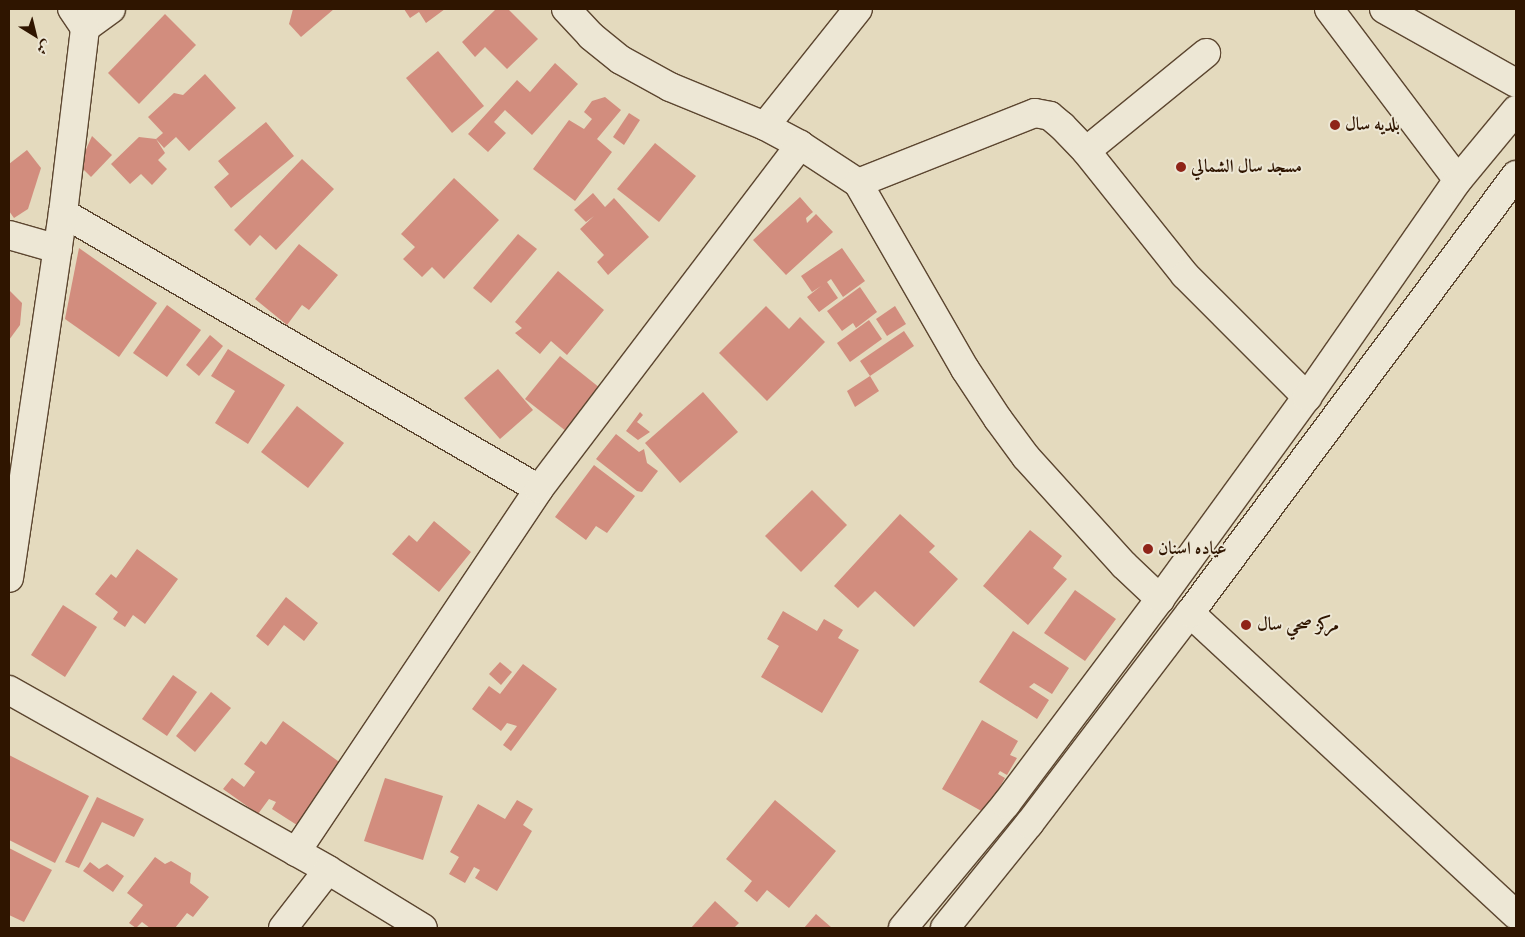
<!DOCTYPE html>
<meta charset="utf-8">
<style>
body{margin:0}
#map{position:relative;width:1525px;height:937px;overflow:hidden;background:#e4dabe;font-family:"IM FELL DW Pica",Amiri,serif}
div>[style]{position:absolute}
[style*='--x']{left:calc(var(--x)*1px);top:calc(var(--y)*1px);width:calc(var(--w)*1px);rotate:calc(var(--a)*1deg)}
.building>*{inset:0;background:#d28d7e}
.roads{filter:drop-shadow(1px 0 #5c4630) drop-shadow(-1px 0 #5c4630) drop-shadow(0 1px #5c4630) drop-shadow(0 -1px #5c4630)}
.minor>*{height:28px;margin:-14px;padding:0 14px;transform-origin:14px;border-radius:14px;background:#ede7d5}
.dots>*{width:14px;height:14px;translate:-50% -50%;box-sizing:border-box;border:2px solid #ede7d5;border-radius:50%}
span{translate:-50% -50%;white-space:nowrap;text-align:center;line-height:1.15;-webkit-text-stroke:4px #ede7d5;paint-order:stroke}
.poi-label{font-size:18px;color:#2f1500;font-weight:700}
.left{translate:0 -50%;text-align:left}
.frame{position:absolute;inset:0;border:10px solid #2f1500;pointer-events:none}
.north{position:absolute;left:10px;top:10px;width:50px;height:50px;-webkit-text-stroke:4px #ede7d5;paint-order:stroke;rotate:144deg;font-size:14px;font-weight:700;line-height:20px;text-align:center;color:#2f1500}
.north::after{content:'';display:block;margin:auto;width:18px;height:22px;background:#2f1500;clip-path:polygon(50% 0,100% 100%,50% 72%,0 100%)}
</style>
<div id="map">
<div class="building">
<div style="clip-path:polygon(293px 9px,334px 9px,301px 37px,289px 24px)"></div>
<div style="clip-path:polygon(404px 9px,445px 9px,426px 23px,419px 12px,410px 18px)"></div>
<div style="clip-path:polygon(496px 9px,508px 9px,538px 39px,507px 69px,485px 47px,475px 57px,462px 42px)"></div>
<div style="clip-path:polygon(165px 14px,196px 45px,139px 104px,108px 73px)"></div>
<div style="clip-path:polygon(438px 51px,484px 106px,452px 133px,406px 78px)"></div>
<div style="clip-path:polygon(555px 63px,578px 84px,532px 135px,505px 110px,494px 122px,506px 133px,488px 152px,468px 134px,517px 80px,530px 92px)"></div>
<div style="clip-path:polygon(205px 74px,236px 108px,189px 151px,176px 137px,164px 148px,156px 139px,165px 153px,158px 160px,167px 169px,152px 185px,141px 174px,130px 184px,111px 164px,139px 137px,156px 139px,163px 133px,148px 117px,174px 93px,183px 95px)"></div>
<div style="clip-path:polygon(605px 97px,621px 110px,597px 139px,612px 152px,575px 201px,533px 169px,569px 120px,584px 129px,592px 119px,584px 112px,592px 101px)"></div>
<div style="clip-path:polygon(629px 113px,640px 120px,624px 145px,613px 137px)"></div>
<div style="clip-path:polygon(266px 122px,294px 156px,231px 208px,214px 187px,229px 174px,218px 161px)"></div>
<div style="clip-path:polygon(92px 136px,112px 155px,91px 177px,79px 165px)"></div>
<div style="clip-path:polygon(655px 143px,696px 176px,659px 222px,617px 189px)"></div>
<div style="clip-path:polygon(27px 150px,41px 168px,28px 209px,14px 218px,9px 211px,9px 164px)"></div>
<div style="clip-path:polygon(302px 159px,334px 189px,276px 250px,260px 235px,250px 246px,234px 230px)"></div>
<div style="clip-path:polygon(454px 178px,499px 220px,444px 279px,432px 267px,422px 277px,403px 259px,415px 247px,401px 234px)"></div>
<div style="clip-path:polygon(593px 193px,605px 207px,614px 198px,649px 237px,608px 275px,597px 262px,604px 255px,580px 229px,594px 216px,586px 222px,574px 210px)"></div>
<div style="clip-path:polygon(800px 197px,813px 212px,806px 218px,807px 223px,816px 214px,833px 232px,786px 275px,753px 240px)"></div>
<div style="clip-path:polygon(518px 234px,537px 249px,491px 303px,473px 288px)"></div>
<div style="clip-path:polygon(299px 244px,338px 275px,309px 310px,302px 305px,287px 325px,255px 299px)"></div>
<div style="clip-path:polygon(79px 248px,157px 303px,119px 357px,65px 319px)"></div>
<div style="clip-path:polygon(842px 248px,865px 281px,843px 297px,831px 279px,827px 282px,838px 298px,819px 312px,807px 297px,821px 286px,812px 292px,801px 276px)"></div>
<div style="clip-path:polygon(558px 271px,604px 310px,567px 355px,551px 341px,540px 354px,515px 333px,522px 328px,515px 322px)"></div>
<div style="clip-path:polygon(860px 287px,877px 312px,856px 328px,853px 323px,842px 331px,827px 311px)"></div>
<div style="clip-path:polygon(9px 290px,22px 303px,20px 325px,9px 340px)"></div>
<div style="clip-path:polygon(167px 305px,201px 330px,167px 377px,133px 353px)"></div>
<div style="clip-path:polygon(766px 306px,789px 329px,800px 317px,825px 342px,767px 401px,719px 353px)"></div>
<div style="clip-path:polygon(895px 306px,906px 324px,887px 336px,876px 319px)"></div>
<div style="clip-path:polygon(869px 320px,882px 339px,850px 362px,837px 343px)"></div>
<div style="clip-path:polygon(904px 331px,914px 346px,870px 376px,860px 361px)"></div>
<div style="clip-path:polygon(210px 335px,223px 346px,199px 376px,186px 365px)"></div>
<div style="clip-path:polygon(228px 349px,285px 385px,248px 444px,215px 423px,235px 391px,211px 376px)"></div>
<div style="clip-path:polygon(560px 356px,605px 392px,571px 435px,525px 399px)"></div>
<div style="clip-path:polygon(498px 369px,533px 410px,500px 439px,464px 398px)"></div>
<div style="clip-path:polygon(870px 376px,879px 391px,855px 407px,847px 391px)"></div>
<div style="clip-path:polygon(703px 392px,738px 432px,680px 483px,645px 443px)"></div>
<div style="clip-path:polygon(297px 406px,344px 443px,308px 488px,261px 452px)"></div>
<div style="clip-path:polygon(640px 412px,643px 415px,637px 422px,650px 432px,638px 440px,626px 431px)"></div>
<div style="clip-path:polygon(616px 434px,639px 452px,644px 449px,647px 463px,658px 471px,642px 492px,637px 491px,596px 459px)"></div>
<div style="clip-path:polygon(594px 465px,635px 496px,607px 533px,596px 526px,586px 540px,555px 517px)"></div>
<div style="clip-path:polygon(812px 490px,847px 525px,801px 572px,765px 536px)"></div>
<div style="clip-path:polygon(900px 514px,935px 546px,929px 552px,958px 579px,914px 627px,875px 591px,858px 608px,834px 586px)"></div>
<div style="clip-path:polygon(434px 521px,471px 552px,439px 592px,392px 554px,409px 535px,417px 542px)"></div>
<div style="clip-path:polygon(1030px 530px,1062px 556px,1053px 568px,1067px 579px,1028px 625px,983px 586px)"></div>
<div style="clip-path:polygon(137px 549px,178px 579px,145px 624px,133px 615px,125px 627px,113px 619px,118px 612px,95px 594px,111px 574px,116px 578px)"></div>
<div style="clip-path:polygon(1075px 590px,1116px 619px,1085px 661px,1044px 633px)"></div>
<div style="clip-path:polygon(286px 597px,318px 623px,304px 641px,284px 625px,268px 646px,256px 636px)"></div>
<div style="clip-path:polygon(63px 605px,97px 627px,65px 677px,31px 655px)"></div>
<div style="clip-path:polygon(783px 611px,817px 631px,824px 619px,843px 630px,838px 638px,859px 650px,822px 713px,761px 677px,779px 646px,767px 639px)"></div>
<div style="clip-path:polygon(1013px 631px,1069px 668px,1052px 694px,1034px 683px,1029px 687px,1049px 700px,1037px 719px,979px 682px)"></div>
<div style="clip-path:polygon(500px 662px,512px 672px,501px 685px,489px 674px)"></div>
<div style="clip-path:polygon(523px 664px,557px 689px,511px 751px,503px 745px,517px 726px,507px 723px,501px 731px,472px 709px,489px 686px,500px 694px)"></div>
<div style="clip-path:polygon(173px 675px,197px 692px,167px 736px,142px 719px)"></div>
<div style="clip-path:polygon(211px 692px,231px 708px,195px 752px,176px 736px)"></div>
<div style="clip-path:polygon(982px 720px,1018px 741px,1010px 755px,1017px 758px,1007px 775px,1000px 771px,998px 774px,1005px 778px,985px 813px,942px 789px)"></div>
<div style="clip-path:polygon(283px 721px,342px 764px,300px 827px,272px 809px,276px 802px,269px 799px,258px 814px,223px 789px,232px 778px,244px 787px,255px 772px,244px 764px,261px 741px,266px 745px)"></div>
<div style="clip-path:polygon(9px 755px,89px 796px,55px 863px,9px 840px)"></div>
<div style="clip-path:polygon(385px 778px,443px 796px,423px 860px,364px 841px)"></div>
<div style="clip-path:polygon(97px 797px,144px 819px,134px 837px,102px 822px,79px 868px,65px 862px)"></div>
<div style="clip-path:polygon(517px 800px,533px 809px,523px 825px,532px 831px,497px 891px,475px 878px,480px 870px,474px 867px,465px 883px,449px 874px,459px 857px,450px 852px,478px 804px,505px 819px)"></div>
<div style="clip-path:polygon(775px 800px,836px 851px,789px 908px,767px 890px,757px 902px,744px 891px,752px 881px,726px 859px)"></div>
<div style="clip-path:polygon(9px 848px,52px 870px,24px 922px,9px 915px)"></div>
<div style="clip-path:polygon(155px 857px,165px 864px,171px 861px,191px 873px,190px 883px,209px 897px,193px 917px,187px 913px,175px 928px,150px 928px,142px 922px,136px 928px,129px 923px,143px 905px,127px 893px)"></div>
<div style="clip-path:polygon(90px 862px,99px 869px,107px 864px,124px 876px,113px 892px,83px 871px)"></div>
<div style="clip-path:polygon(715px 901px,739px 923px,734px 928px,691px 928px)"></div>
<div style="clip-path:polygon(816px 914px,832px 928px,804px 928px)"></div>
</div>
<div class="roads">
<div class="minor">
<div style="--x:566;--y:9;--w:37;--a:47"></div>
<div style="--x:591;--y:36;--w:38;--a:39"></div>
<div style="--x:621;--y:60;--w:56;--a:28.9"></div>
<div style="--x:670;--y:87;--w:103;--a:22.3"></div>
<div style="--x:765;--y:126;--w:40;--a:28"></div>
<div style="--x:800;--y:145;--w:69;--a:33.2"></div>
<div style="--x:858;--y:183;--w:215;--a:60.1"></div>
<div style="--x:965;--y:369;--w:60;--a:56.6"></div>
<div style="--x:998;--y:419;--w:47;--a:53.6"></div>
<div style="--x:1026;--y:457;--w:146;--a:47.8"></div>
<div style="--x:1124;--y:565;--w:50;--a:43.4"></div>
<div style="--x:1329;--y:9;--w:214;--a:53"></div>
<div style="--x:1384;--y:9;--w:151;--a:29.3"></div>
<div style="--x:85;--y:28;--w:32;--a:-36"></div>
<div style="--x:765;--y:126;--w:149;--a:-51.5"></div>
<div style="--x:1086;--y:151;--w:155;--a:-39.2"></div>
<div style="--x:858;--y:183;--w:190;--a:-21.6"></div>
<div style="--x:1035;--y:113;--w:15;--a:11"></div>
<div style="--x:1050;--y:116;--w:16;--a:40"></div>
<div style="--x:1062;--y:126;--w:35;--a:46"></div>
<div style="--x:1086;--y:151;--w:159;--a:51.4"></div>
<div style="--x:1185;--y:275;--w:173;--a:45"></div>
<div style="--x:63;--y:213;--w:550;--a:30.11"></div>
<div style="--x:9;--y:235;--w:51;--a:15.9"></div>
<div style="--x:9;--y:578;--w:369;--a:-81.6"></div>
<div style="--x:63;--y:213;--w:186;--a:-83.2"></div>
<div style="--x:85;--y:28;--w:23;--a:-124"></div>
<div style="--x:1190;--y:613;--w:444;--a:42.8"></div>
<div style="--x:9;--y:690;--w:366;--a:29.4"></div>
<div style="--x:328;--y:870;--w:111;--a:31.4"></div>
<div style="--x:296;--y:852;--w:437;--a:-56.2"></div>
<div style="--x:539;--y:489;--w:432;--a:-52.8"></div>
<div style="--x:283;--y:928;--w:73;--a:-52.2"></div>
<div style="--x:903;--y:928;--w:161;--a:-50.3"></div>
<div style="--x:1006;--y:804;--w:256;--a:-53.1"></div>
<div style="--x:1160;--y:599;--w:250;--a:-54"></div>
<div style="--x:1307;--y:397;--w:264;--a:-55.2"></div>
<div style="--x:1458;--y:180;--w:91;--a:-50.4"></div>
<div style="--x:945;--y:928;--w:134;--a:-51.1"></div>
<div style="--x:1029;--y:824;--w:265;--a:-52.7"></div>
<div style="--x:1190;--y:613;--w:546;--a:-53.34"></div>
</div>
</div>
<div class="dots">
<div style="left:1335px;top:125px;background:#8f2418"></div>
<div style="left:1181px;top:167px;background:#8f2418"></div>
<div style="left:1148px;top:549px;background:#8f2418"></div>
<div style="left:1246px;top:625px;background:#8f2418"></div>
</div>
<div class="poi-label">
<span class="left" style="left:1345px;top:125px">بلديه سال</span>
<span class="left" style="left:1191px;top:167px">مسجد سال الشمالي</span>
<span class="left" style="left:1158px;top:549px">عياده اسنان</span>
<span class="left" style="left:1257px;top:625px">مركز صحي سال</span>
</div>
<div class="frame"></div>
<div class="north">ش</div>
</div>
